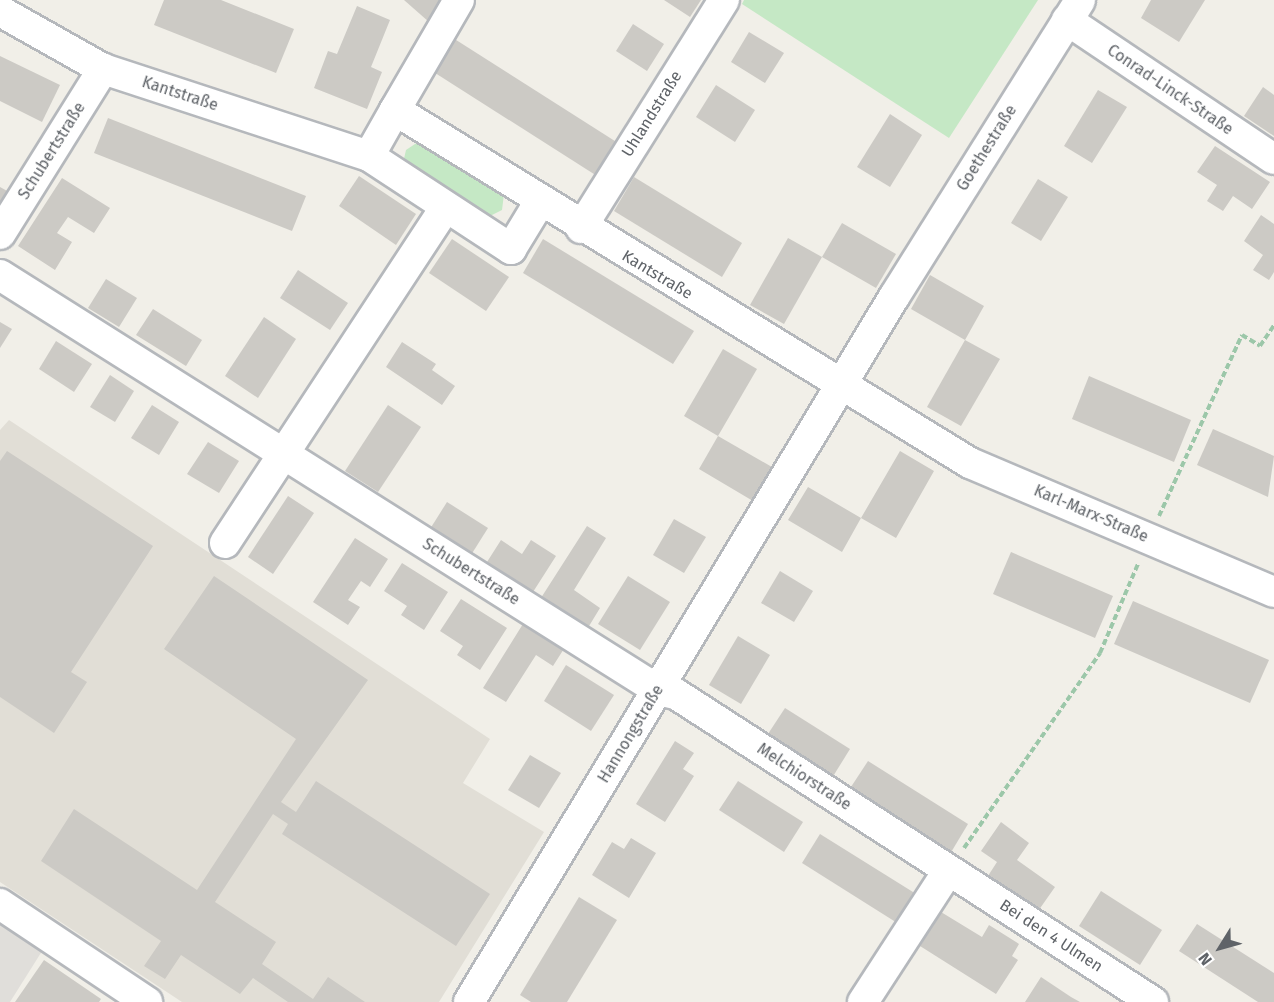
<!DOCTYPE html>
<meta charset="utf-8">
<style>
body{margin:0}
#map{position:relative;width:1274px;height:1002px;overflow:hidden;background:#f1efe8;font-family:"Fira Sans",sans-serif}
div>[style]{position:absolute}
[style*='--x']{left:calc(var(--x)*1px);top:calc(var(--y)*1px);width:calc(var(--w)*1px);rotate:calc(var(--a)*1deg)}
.industrial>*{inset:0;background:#e0deda}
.education>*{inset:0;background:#e1ded6}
.green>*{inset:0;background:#c5e8c5}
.building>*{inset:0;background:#cccac5}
.path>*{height:4px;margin-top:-2px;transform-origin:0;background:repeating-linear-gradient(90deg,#9cc7a9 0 6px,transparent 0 9px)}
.roads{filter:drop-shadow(2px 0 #b5b8bc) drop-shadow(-2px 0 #b5b8bc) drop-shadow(0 2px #b5b8bc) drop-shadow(0 -2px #b5b8bc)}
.minor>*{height:30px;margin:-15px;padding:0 15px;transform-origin:15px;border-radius:15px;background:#fff}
span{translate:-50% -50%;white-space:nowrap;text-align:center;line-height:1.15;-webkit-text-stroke:5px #fff;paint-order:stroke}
.street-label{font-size:16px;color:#5f6368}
.north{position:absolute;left:1190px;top:918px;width:60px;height:60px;-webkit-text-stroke:4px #fff;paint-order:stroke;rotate:233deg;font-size:16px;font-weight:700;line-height:24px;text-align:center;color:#5f6368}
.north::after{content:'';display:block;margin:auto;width:21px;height:27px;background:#5f6368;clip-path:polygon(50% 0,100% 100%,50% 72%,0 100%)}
</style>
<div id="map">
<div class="industrial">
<div style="clip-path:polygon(0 919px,44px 948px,10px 1002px,0 1002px)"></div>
</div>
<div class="education">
<div style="clip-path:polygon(9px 420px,490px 739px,463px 783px,544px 832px,439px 1002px,182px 1002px,0 882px,0 430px)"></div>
</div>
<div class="green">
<div style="clip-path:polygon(744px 0,1038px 0,949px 138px,742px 4px)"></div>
<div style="clip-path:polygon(418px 142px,504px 194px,502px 210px,486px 218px,403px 163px,406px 150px)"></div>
</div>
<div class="building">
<div style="clip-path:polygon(164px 0,221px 0,294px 29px,276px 73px,154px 25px)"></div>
<div style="clip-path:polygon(404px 0,442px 0,429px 22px)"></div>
<div style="clip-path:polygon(664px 0,701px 0,690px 17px)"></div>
<div style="clip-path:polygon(1151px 0,1205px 0,1179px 42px,1141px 18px)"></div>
<div style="clip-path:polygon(357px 6px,390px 20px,371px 67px,382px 72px,367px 109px,314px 88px,328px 51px,337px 54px)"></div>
<div style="clip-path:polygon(633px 24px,664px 44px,647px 71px,616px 51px)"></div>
<div style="clip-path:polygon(749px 32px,784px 53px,765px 83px,731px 62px)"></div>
<div style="clip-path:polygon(453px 38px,618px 143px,597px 176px,432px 71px)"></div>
<div style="clip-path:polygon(0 56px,60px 85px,42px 122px,0 101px)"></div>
<div style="clip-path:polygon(716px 85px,755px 110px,735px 142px,696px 117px)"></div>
<div style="clip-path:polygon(1263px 87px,1274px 95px,1274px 136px,1244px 116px)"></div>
<div style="clip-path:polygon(1098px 90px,1127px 107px,1092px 163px,1064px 146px)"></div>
<div style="clip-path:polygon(890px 114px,922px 135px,890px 187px,857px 167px)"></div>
<div style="clip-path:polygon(108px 118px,306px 196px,292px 231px,94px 153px)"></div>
<div style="clip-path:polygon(1215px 146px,1270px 182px,1252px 209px,1233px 196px,1223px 211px,1207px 201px,1217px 185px,1197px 172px)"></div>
<div style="clip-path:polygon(359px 176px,416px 214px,396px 245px,339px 206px)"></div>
<div style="clip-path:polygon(634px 177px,742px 243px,722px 277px,614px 211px)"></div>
<div style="clip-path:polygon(62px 178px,110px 208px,94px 233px,68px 217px,57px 233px,72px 242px,55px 270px,18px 246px)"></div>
<div style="clip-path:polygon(1038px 179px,1068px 197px,1041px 241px,1011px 223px)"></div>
<div style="clip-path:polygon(0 187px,9px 192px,0 206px)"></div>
<div style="clip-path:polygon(1261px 215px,1274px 224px,1274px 272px,1269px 280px,1253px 270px,1263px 255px,1244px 241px)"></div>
<div style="clip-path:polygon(842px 223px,896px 254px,876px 288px,822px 257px)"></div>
<div style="clip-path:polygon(788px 238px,822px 257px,784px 324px,750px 305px)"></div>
<div style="clip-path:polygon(452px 239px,509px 277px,486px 311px,429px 273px)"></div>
<div style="clip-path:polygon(543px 239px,694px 331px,673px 364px,523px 273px)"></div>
<div style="clip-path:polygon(298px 270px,348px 303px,330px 330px,280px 298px)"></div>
<div style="clip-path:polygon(930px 275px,984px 306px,965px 340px,911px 309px)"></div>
<div style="clip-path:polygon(106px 279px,137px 298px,119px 327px,88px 308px)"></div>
<div style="clip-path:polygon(153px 309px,202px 340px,186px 366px,136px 335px)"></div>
<div style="clip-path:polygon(264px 317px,296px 339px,258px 398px,225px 376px)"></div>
<div style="clip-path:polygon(0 322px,12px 329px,0 348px)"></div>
<div style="clip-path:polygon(965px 340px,1000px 359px,961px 426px,927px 407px)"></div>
<div style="clip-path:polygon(56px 341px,92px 364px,74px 392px,39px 369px)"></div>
<div style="clip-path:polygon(402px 342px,436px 364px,432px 370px,455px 386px,442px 405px,386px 367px)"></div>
<div style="clip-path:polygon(723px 349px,757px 369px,718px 436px,684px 416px)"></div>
<div style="clip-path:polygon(110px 375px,134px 391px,115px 422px,90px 407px)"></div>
<div style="clip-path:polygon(1089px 376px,1191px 420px,1174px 462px,1072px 419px)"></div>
<div style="clip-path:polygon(152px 405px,179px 422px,159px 455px,131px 438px)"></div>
<div style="clip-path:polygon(388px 405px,421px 427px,378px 492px,345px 471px)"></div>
<div style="clip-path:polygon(1213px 429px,1274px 456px,1268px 497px,1197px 465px)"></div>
<div style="clip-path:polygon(718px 436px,772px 467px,753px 501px,699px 469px)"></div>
<div style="clip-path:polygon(208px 442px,239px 461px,219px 493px,187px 474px)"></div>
<div style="clip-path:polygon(7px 451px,153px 546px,71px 672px,87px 682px,54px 733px,0 697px,0 461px)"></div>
<div style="clip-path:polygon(900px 451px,934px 471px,896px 538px,861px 518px,842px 552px,788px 520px,808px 487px,861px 518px)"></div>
<div style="clip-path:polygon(288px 496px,314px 513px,273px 574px,248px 557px)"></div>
<div style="clip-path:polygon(447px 502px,488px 528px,471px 555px,430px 529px)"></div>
<div style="clip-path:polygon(674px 519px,706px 537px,684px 573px,653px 555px)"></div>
<div style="clip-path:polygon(587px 526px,606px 538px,574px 590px,600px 608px,586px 631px,539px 601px)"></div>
<div style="clip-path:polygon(355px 538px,388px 559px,370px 587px,361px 581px,348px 600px,360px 607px,348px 625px,313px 602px)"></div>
<div style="clip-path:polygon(501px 540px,522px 554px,531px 540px,556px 556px,533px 592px,487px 562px)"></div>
<div style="clip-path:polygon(1011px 552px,1113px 596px,1095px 638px,993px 594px)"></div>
<div style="clip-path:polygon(402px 563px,448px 592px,424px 630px,401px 615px,407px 606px,384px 591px)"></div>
<div style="clip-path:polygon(780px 571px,813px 591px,794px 622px,761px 603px)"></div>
<div style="clip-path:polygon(214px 576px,368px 680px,281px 802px,296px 812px,316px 781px,490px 894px,456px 946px,282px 834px,288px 824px,273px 814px,215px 902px,276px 942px,262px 964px,313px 999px,328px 977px,365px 1002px,288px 1002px,253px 978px,240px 994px,181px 955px,165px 979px,144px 966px,161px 941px,41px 861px,74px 809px,197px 890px,296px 739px,164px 649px)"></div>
<div style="clip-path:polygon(628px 576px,670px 602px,640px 650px,598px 624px)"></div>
<div style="clip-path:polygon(461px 599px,507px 628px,480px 670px,457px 655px,463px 646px,440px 631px)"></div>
<div style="clip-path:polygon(1133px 601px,1269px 660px,1250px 703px,1114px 644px)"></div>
<div style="clip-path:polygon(526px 619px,567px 644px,553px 666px,536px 655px,506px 702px,483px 688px)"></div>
<div style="clip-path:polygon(738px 636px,770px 655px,741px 704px,709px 685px)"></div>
<div style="clip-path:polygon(566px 665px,614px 695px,591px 731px,544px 701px)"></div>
<div style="clip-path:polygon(785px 708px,850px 749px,832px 778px,766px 737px)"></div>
<div style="clip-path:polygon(675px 741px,694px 753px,683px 769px,694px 776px,665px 822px,636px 804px)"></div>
<div style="clip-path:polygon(530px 755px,561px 773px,539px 808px,508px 790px)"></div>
<div style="clip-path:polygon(868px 761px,968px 824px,950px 854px,849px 790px)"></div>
<div style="clip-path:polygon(738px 781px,803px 822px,784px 852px,719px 810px)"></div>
<div style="clip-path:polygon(1001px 822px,1029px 843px,1017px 860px,1055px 887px,1036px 914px,986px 879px,997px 862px,981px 851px)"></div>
<div style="clip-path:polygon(820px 834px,921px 897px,902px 926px,802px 863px)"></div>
<div style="clip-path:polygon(631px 838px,656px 853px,629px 898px,592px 875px,612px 842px,624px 849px)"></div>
<div style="clip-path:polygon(1101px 891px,1162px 930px,1140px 965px,1079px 926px)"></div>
<div style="clip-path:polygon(579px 897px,617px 920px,567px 1002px,531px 1002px,520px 995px)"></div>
<div style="clip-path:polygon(941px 912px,982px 937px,989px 925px,1019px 944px,1012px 956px,1018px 960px,996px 994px,920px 946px)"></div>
<div style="clip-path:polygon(1197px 924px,1274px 973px,1274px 1002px,1258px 1002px,1179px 951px)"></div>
<div style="clip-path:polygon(44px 960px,101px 999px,99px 1002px,15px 1002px)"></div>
<div style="clip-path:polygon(1041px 977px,1071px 997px,1080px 1002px,1025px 1002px)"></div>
</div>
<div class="path">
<div style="--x:1159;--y:516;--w:199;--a:-65.4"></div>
<div style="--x:1242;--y:335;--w:21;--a:31"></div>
<div style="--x:1260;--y:346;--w:25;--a:-56"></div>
<div style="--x:964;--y:848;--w:238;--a:-55.1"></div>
<div style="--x:1100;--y:653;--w:97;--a:-66.9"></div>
</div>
<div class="roads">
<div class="minor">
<div style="--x:0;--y:11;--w:118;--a:29.4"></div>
<div style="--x:103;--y:69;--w:280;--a:18.1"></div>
<div style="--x:369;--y:156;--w:170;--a:33.2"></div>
<div style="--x:511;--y:249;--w:54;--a:-58.7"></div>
<div style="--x:1067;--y:20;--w:249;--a:33.9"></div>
<div style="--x:395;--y:110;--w:127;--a:-59.8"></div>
<div style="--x:369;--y:156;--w:53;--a:-60.5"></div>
<div style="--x:395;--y:110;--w:675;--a:31.55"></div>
<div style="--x:970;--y:463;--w:330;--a:23"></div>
<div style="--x:581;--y:228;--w:269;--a:-57.9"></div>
<div style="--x:0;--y:234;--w:195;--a:-58"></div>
<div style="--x:0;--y:275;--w:778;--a:32.24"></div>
<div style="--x:658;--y:690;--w:18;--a:13"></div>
<div style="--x:676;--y:694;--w:568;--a:32.85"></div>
<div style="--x:225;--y:543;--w:402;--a:-56.7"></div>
<div style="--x:0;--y:904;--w:177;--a:33.7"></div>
<div style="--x:469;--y:1002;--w:823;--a:-58.92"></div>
<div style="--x:894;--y:297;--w:350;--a:-57.9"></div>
<div style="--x:863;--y:1002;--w:156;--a:-57"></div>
</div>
</div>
<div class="street-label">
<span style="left:1170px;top:90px;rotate:34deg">Conrad-Linck-Straße</span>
<span style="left:180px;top:94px;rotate:18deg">Kantstraße</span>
<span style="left:652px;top:114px;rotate:-58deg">Uhlandstraße</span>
<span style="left:987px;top:148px;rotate:-58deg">Goethestraße</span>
<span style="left:52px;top:151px;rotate:-58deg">Schubertstraße</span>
<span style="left:657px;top:275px;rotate:31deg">Kantstraße</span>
<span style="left:1091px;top:514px;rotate:23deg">Karl-Marx-Straße</span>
<span style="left:471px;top:572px;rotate:32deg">Schubertstraße</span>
<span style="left:631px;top:734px;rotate:-59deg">Hannongstraße</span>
<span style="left:804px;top:777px;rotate:33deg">Melchiorstraße</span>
<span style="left:1051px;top:936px;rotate:33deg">Bei den 4 Ulmen</span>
</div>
<div class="north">N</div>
</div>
